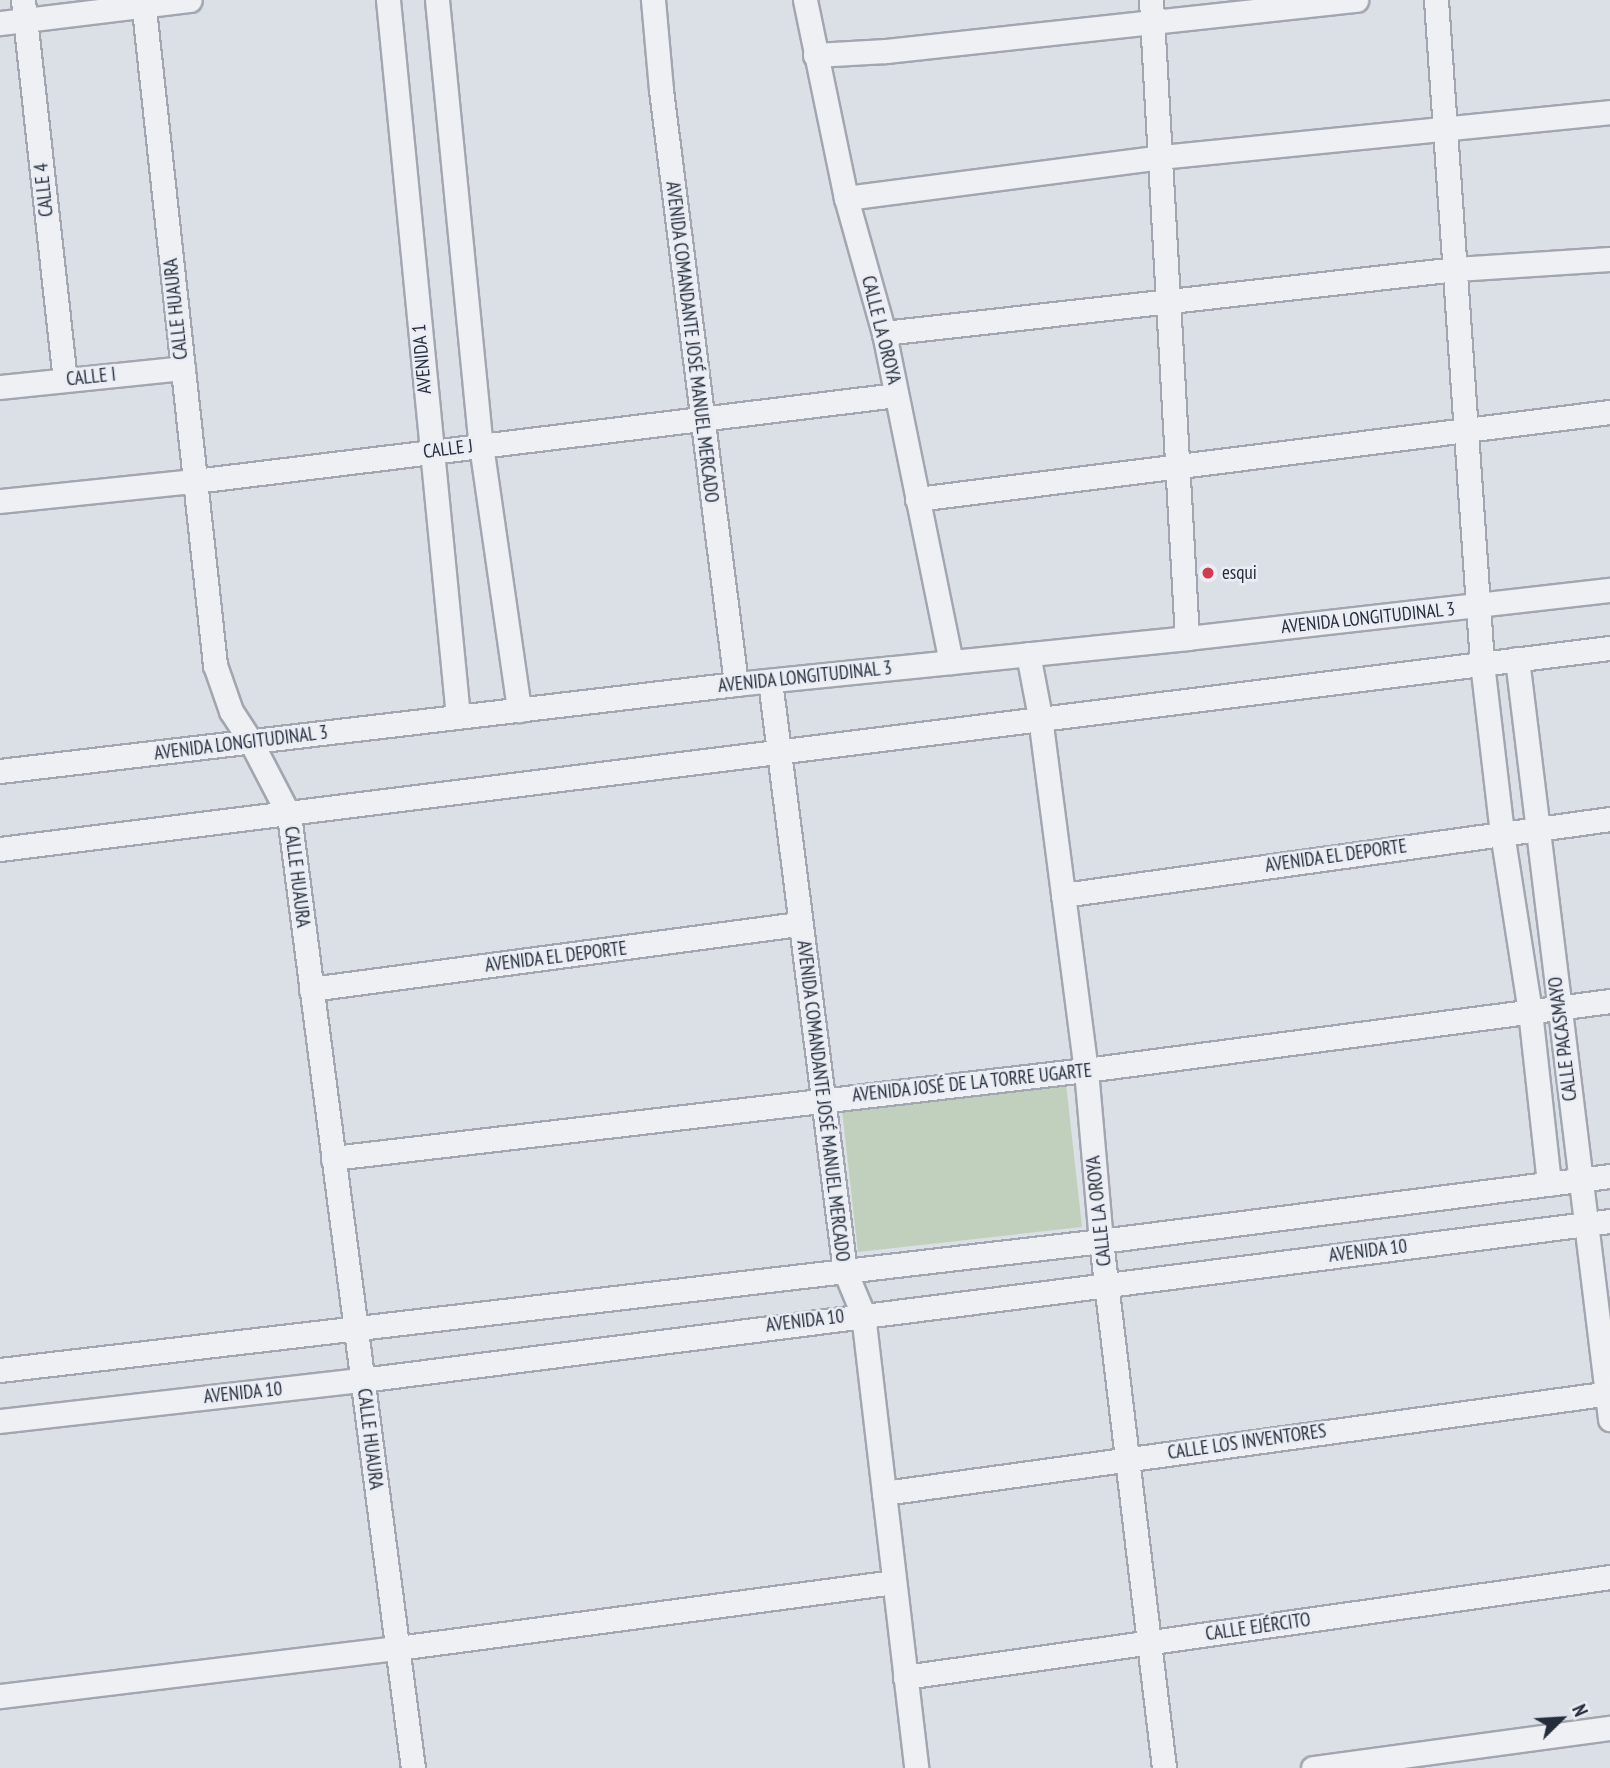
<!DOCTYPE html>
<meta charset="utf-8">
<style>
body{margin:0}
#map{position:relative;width:1610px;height:1768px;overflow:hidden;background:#dbdfe6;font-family:"PT Sans Narrow",sans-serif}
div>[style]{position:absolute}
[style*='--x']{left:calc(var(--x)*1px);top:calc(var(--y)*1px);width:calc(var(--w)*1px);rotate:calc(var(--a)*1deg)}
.green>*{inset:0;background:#c1d0bc}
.roads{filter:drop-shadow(2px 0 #a1a6b0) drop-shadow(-2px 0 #a1a6b0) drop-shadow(0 2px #a1a6b0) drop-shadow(0 -2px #a1a6b0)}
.minor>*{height:23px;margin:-11.5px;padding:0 11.5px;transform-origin:11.5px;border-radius:11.5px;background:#eef0f4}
.dots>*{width:19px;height:19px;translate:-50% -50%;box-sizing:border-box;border:4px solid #eaeef4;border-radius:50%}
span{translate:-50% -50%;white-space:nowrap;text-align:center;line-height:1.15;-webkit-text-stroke:5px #eaeef4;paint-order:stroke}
.street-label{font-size:19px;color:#252d3c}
.poi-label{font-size:19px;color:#252d3c}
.left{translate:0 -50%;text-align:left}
.north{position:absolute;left:1526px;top:1684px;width:70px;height:70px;-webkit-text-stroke:5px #eaeef4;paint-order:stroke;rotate:66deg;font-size:19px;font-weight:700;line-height:28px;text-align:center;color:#252d3c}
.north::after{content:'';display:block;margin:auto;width:24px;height:32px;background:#252d3c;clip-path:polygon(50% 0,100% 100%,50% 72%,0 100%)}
</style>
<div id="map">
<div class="green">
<div style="clip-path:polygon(1066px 1084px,1082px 1227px,858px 1252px,842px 1110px)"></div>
</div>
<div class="roads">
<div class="minor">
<div style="--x:23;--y:0;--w:382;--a:83.7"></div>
<div style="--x:143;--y:0;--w:669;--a:83.82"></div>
<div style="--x:215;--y:665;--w:49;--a:70.8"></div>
<div style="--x:231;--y:711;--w:37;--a:57"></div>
<div style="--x:251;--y:742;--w:82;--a:62.5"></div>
<div style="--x:289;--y:815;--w:961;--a:82.59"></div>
<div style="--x:388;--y:0;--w:720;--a:84.42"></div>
<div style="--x:437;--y:0;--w:447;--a:84.4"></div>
<div style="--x:481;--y:445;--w:268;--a:81.8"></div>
<div style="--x:653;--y:0;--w:90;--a:84.9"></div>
<div style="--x:661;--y:90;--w:599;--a:82.8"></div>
<div style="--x:805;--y:0;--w:202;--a:78.3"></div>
<div style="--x:846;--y:198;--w:140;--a:74.3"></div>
<div style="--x:884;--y:333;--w:336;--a:78.5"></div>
<div style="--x:1151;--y:0;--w:639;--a:86.77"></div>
<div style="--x:1436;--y:0;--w:665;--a:86.03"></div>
<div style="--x:1482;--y:663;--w:171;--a:83.3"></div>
<div style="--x:1502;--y:833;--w:180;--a:81.1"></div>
<div style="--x:1530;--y:1011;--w:174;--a:83.7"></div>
<div style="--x:0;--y:23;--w:191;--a:-6.9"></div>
<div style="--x:815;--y:55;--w:71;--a:-3.2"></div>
<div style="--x:886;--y:51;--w:473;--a:-6.2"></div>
<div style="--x:846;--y:198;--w:318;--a:-7.4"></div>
<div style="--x:1161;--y:157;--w:451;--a:-5.7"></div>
<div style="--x:884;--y:333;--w:576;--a:-6.38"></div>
<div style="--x:1456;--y:269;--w:154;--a:-3.7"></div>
<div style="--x:0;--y:387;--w:184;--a:-5.9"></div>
<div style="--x:917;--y:499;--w:698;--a:-7.16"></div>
<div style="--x:0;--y:501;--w:196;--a:-5.9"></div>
<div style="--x:195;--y:481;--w:706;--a:-6.99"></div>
<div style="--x:1028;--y:654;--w:64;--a:79.2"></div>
<div style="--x:1040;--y:717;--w:356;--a:82.6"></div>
<div style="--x:1086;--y:1070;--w:172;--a:85"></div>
<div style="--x:1101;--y:1241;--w:531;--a:83.18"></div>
<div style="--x:1517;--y:659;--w:766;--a:83.02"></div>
<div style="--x:770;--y:681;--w:595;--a:82.76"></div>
<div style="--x:845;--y:1271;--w:47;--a:67.3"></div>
<div style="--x:863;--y:1314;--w:457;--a:83.3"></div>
<div style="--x:0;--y:771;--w:741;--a:-6.74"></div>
<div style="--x:736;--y:684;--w:453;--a:-5.8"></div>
<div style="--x:1187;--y:638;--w:426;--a:-6.5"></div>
<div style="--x:0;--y:849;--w:1622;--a:-7.12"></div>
<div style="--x:1063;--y:895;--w:552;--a:-7.91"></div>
<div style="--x:311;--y:989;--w:494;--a:-7.6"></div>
<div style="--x:333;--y:1158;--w:758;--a:-6.67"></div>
<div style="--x:1086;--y:1070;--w:529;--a:-7.5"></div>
<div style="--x:0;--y:1370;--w:1109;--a:-6.68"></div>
<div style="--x:1101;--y:1241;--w:513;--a:-7.28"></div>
<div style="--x:0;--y:1421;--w:364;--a:-6.5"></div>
<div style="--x:362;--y:1380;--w:1258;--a:-7.26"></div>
<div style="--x:884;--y:1493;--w:733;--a:-7.84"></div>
<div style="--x:905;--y:1677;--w:712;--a:-8.07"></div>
<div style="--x:0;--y:1696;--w:401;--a:-6.9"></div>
<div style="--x:398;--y:1648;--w:500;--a:-7.58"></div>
<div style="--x:1313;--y:1768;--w:300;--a:-7.7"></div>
</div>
</div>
<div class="dots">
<div style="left:1208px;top:573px;background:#d13a51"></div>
</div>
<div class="street-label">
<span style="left:44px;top:190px;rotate:-96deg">CALLE 4</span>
<span style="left:176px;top:309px;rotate:-96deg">CALLE HUAURA</span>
<span style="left:881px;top:330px;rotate:76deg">CALLE LA OROYA</span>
<span style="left:692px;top:342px;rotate:83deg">AVENIDA COMANDANTE JOSÉ MANUEL MERCADO</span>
<span style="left:422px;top:359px;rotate:-95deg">AVENIDA 1</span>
<span style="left:91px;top:377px;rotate:-6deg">CALLE I</span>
<span style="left:448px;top:449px;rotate:-7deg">CALLE J</span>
<span style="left:1368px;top:618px;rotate:-6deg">AVENIDA LONGITUDINAL 3</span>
<span style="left:805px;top:677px;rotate:-6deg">AVENIDA LONGITUDINAL 3</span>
<span style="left:241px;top:743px;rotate:-7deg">AVENIDA LONGITUDINAL 3</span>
<span style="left:1336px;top:856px;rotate:-8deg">AVENIDA EL DEPORTE</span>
<span style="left:297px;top:877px;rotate:83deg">CALLE HUAURA</span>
<span style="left:556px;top:957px;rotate:-7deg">AVENIDA EL DEPORTE</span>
<span style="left:1563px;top:1039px;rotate:-97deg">CALLE PACASMAYO</span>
<span style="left:972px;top:1083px;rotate:-6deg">AVENIDA JOSÉ DE LA TORRE UGARTE</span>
<span style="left:823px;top:1101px;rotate:83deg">AVENIDA COMANDANTE JOSÉ MANUEL MERCADO</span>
<span style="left:1099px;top:1211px;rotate:-96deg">CALLE LA OROYA</span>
<span style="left:1368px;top:1251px;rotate:-7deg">AVENIDA 10</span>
<span style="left:805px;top:1321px;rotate:-7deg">AVENIDA 10</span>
<span style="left:243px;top:1393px;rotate:-6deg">AVENIDA 10</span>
<span style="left:370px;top:1439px;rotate:83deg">CALLE HUAURA</span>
<span style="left:1247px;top:1442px;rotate:-8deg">CALLE LOS INVENTORES</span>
<span style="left:1258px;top:1627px;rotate:-8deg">CALLE EJÉRCITO</span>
</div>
<div class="poi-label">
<span class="left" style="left:1222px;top:573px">esqui</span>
</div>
<div class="north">N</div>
</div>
